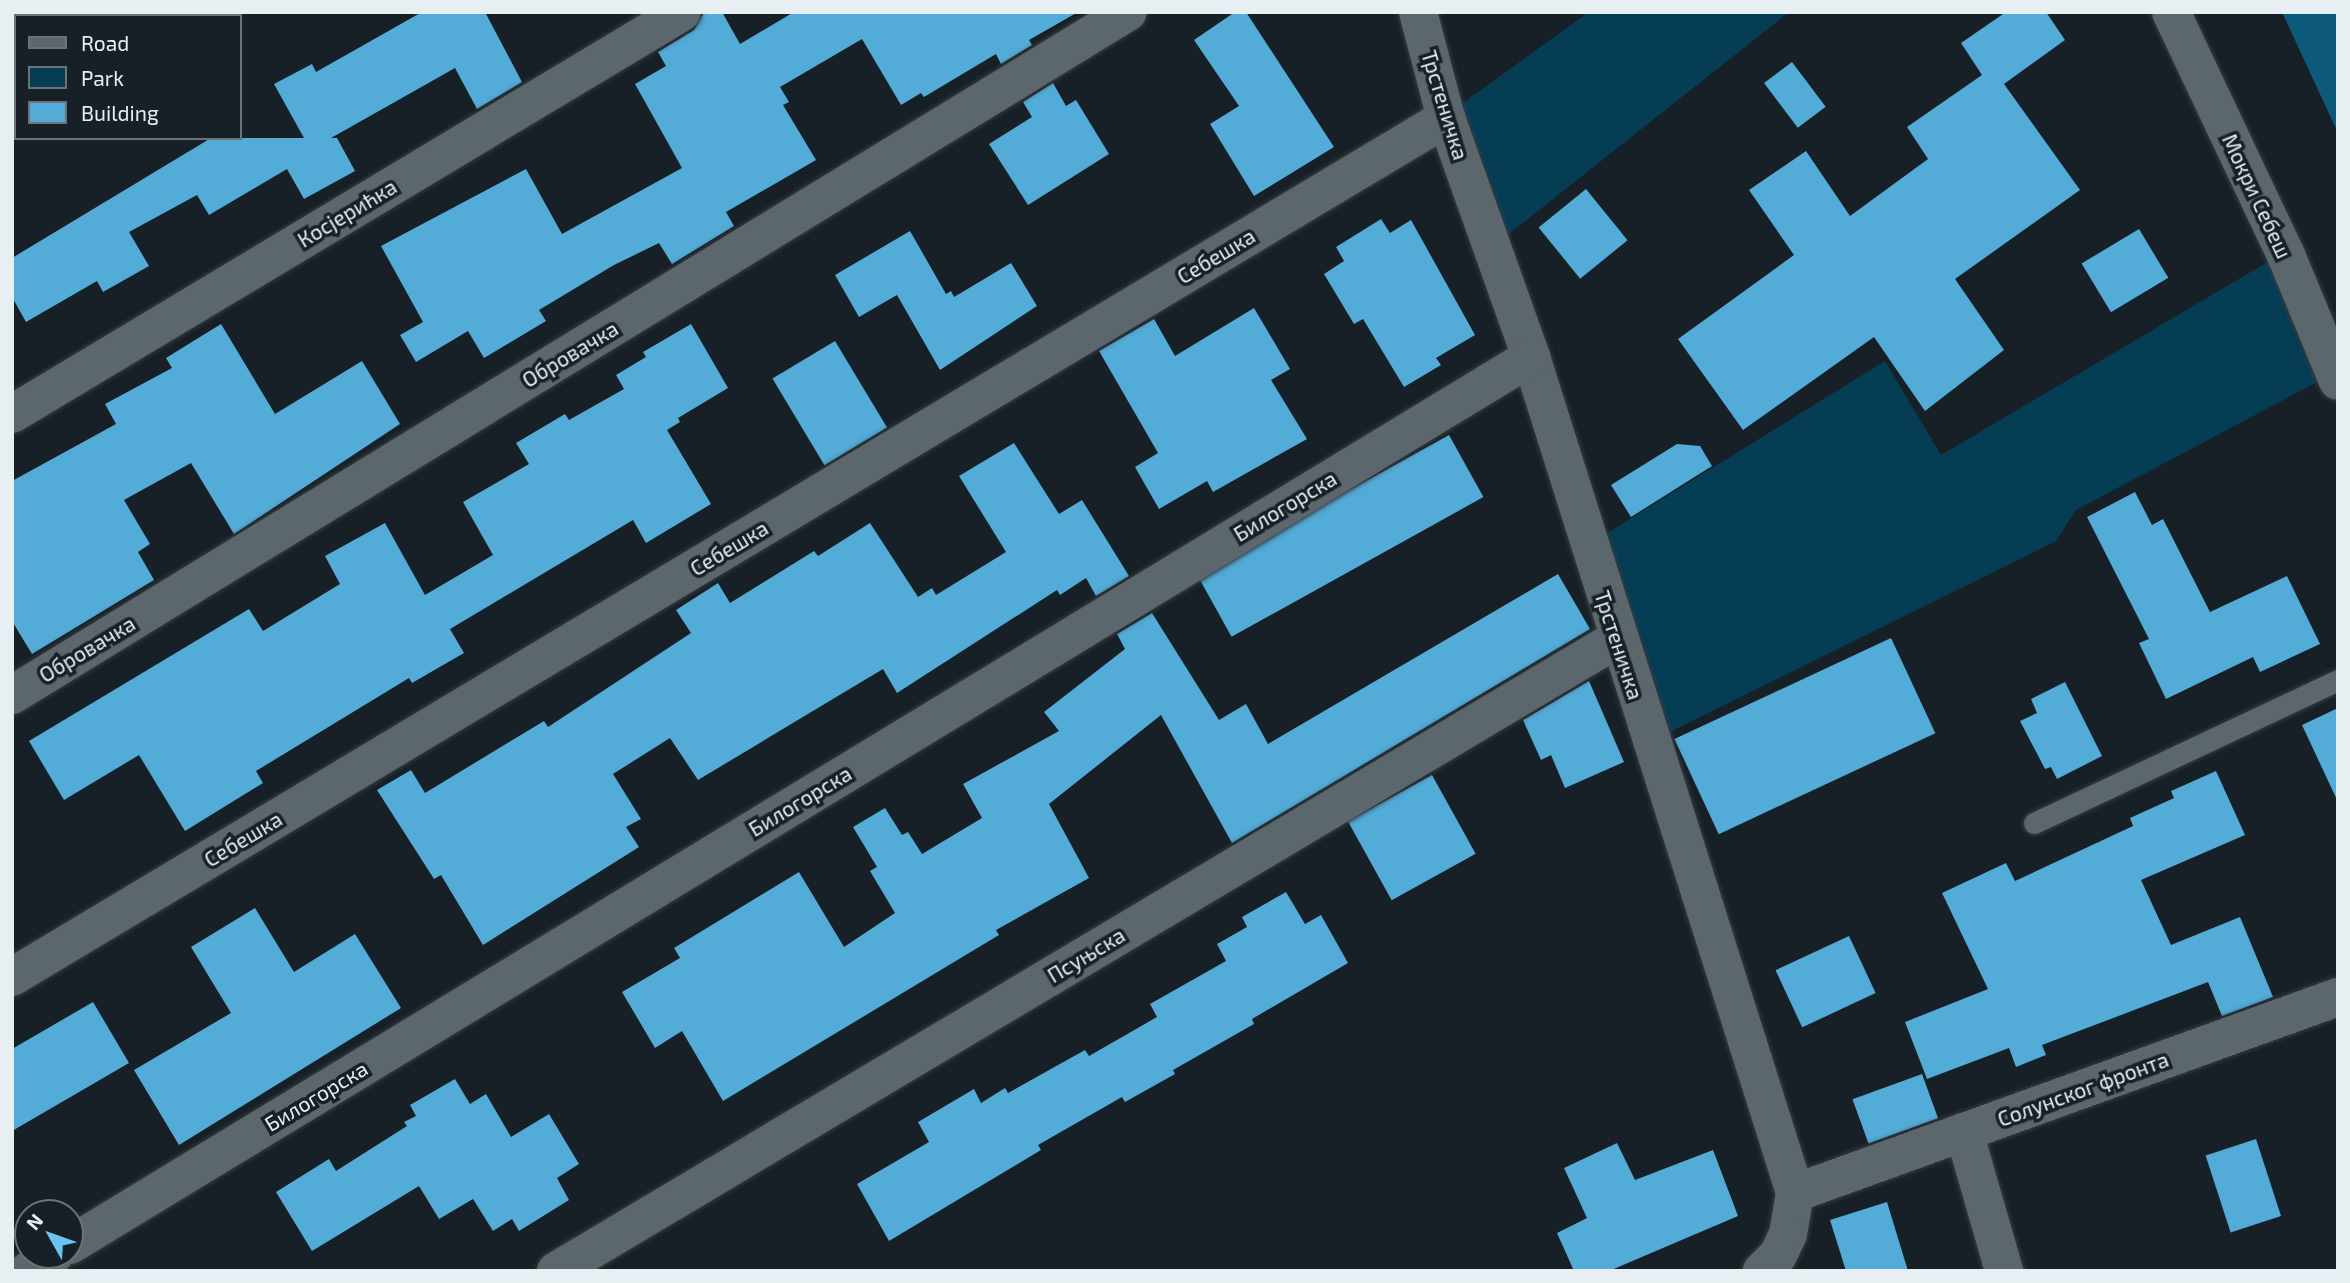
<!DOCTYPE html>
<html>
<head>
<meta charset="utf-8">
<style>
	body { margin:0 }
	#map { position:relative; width:2350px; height:1283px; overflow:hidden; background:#172026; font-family:"Exo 2",sans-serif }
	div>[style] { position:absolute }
	.green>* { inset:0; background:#053d55 }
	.water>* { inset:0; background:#0d5979 }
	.building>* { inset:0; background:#53abd7; transform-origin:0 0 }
	.roads { filter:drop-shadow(0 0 2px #353c41) drop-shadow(0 0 2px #353c41) }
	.service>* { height:21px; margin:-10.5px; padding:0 10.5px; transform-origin:10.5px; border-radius:10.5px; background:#5c666d }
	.minor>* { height:38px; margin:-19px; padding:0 19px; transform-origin:19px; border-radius:19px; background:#5c666d }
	span { translate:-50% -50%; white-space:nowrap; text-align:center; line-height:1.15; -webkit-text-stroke:7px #172026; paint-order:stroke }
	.street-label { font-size:21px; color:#e8eff2 }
	.frame { position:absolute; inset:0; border:14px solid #e8eff2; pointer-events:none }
	.legend { position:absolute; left:14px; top:14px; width:228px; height:126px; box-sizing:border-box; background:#172026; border:2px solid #6b7378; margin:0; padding:9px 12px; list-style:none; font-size:21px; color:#e8eff2 }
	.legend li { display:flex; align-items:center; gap:14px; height:35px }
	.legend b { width:35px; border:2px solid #6b7378 }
	.north { position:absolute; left:14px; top:1199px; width:70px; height:70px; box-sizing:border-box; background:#172026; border:2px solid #6b7378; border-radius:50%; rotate:310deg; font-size:19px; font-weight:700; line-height:28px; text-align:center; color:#e8eff2 }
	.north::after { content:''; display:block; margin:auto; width:24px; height:32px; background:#6ac3f1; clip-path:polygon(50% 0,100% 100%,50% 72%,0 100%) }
</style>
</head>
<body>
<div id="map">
	<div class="green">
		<i style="clip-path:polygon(1589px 12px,1789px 12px,1500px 241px,1453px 110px)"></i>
		<i style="clip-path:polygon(2293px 247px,2338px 371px,2076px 510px,2056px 541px,1658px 738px,1596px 540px,1885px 361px,1941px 455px)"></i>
	</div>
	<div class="water">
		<i style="clip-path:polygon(2282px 12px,2338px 12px,2338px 133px)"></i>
	</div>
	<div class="building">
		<i style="clip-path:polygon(422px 12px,485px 12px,522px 82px,477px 109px,455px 68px,331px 138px,337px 138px,355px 171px,304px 199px,287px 169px,209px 215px,197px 195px,129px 232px,149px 266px,103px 292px,97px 281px,26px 322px,12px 297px,12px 258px,211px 138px,304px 138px,274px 84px,312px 64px,316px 72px)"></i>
		<i style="clip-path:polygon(704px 12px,722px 12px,740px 44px,794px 12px,1078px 12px,1029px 40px,1032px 45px,1001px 64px,996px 54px,924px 97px,921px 93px,901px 105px,862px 39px,780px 87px,789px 102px,783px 105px,816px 160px,726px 212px,734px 226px,672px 264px,659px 243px,614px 265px,539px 310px,546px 321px,484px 358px,468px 331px,416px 362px,400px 335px,423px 322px,381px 246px,526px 169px,562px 234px,682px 168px,635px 84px,666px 66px,658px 52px,694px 30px)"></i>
		<i style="clip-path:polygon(1235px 12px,1246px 12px,1334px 147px,1254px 196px,1210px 124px,1239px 106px,1194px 40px)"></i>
		<i style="clip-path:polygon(2006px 12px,2046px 12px,2065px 40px,2004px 84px,2080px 190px,1955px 279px,2004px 350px,1925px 411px,1874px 337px,1743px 430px,1678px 339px,1794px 255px,1749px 190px,1806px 151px,1850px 216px,1928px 159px,1907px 127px,1982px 75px,1961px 43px)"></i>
		<i style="left:1792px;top:62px;width:56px;height:35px;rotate:53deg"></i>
		<i style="clip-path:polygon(1053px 83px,1066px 106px,1076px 100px,1109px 154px,1028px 205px,989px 144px,1032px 117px,1023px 102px)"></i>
		<i style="left:1586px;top:189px;width:66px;height:61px;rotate:51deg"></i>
		<i style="clip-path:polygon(1381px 219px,1390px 233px,1411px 220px,1475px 335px,1436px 358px,1441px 365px,1404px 387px,1363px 319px,1354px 324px,1324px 274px,1344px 261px,1336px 247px)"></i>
		<i style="left:2139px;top:229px;width:57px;height:67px;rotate:59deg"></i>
		<i style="clip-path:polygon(910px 231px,946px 294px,951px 291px,954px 297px,1011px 263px,1037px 306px,940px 370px,897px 295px,859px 317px,835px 275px)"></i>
		<i style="clip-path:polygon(1254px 308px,1290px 369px,1271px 380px,1307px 439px,1213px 492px,1207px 481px,1159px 509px,1135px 467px,1158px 453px,1099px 351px,1154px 319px,1175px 356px)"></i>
		<i style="clip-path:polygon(221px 324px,275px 414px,362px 361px,400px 424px,234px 534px,191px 463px,124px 500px,150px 544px,138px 552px,154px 580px,32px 654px,12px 621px,12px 481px,116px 424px,105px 404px,172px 368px,166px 358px)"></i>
		<i style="clip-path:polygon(691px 324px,728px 388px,678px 418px,680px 422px,667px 430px,711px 504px,646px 543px,633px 520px,450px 629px,464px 653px,412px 683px,409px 678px,256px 771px,263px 783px,185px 831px,139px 755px,64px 800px,29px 741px,249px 609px,263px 631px,340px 584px,325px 556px,385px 523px,425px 595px,493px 555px,463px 502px,529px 464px,516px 443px,565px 414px,569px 420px,624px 389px,616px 375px,646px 357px,643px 352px)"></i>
		<i style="left:835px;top:341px;width:101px;height:73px;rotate:59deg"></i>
		<i style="left:1449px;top:435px;width:71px;height:288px;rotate:61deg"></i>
		<i style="clip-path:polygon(1014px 443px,1059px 514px,1082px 500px,1129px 576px,1096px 596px,1086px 578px,1060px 595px,1057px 590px,897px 693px,883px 669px,698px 780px,670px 738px,613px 774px,641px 819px,626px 827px,639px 847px,483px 945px,441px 875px,434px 879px,377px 790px,411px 770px,425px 793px,544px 721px,548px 727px,691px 633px,676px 610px,718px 583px,730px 603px,814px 551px,818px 556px,870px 523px,918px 597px,932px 588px,936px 595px,1006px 552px,959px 476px)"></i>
		<i style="clip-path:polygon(1677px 444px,1700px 446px,1712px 466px,1631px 517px,1611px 485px)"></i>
		<i style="clip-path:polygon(2135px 492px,2152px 525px,2163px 519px,2210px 612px,2287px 576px,2320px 644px,2260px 672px,2253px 657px,2166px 699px,2139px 643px,2149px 639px,2087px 517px)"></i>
		<i style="clip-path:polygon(1558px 574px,1590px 629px,1232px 843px,1161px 715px,1049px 804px,1089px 878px,996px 930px,999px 935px,723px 1101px,682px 1031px,655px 1048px,622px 992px,680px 958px,674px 948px,799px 872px,844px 947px,895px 913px,870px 871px,877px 867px,853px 827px,885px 808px,902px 835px,908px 832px,922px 854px,982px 818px,963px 784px,1059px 731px,1044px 712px,1125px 649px,1117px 634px,1152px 613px,1219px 720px,1246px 704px,1268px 744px)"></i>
		<i style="left:1891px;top:638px;width:105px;height:239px;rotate:65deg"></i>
		<i style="clip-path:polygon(1589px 681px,1624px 762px,1565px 788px,1551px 755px,1541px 760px,1523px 720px)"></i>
		<i style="clip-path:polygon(2065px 682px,2102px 756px,2057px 779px,2051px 767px,2045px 769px,2020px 721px,2037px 713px,2031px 699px)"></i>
		<i style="clip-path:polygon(2338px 708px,2338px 802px,2302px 725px)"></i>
		<i style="clip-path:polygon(2216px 771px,2245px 835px,2141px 880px,2171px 945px,2240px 917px,2273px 997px,2222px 1016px,2208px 982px,2042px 1045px,2046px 1055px,2016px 1067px,2009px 1048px,1927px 1079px,1905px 1022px,1988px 989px,1942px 893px,2006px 863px,2015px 881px,2133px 826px,2130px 818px,2174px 798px,2171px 791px)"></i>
		<i style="left:1432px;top:775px;width:90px;height:96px;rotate:61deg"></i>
		<i style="clip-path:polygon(1286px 892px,1305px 924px,1321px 915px,1348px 963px,1252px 1019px,1254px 1024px,1173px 1070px,1175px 1074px,1125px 1102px,1122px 1097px,1038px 1145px,1041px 1150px,889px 1241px,857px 1184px,929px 1142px,918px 1122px,974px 1089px,981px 1103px,1005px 1088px,1008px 1093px,1085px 1050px,1089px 1056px,1157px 1017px,1150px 1004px,1226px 961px,1217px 944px,1247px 927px,1242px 917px)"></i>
		<i style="clip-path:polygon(255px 908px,294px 972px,355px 934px,401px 1008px,179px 1145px,134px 1070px,231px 1013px,191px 947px)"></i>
		<i style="left:1849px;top:936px;width:63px;height:81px;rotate:65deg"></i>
		<i style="clip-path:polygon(93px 1002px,129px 1063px,12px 1131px,12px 1049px)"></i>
		<i style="left:1922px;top:1074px;width:47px;height:74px;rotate:70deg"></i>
		<i style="clip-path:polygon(455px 1079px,470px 1104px,486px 1094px,511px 1137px,549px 1114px,579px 1164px,557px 1178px,569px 1200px,519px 1231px,512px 1219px,493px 1231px,473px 1199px,439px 1219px,419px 1186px,312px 1251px,276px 1192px,329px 1159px,336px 1171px,407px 1126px,404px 1122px,416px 1116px,410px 1105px)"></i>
		<i style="left:2256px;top:1139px;width:81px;height:53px;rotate:72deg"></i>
		<i style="clip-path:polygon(1617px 1143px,1635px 1180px,1713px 1150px,1738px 1216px,1609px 1271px,1574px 1271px,1557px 1233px,1587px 1218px,1564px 1168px)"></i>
		<i style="clip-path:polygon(1887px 1202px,1908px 1271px,1846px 1271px,1830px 1220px)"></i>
	</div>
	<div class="roads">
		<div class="service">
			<i style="left:2034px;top:823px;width:336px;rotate:-25.2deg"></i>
		</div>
		<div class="minor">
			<i style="left:1418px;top:12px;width:110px;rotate:75.2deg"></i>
			<i style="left:1446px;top:118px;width:254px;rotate:70.4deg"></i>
			<i style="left:1531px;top:357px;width:877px;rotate:72.47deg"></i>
			<i style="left:1795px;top:1193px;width:42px;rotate:99.7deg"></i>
			<i style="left:1788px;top:1234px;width:23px;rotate:115deg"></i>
			<i style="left:1778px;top:1255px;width:23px;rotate:135deg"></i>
			<i style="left:2171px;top:12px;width:269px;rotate:64.7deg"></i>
			<i style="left:2286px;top:255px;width:136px;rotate:67.6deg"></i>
			<i style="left:12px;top:414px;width:781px;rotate:-30.96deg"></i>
			<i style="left:12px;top:695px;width:1308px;rotate:-31.47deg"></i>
			<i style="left:12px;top:977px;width:1672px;rotate:-30.92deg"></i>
			<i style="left:1964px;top:1132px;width:145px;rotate:73.9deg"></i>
			<i style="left:1795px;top:1193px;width:577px;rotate:-19.85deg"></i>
			<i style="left:70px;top:1245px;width:1710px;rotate:-31.29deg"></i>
			<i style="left:28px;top:1271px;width:31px;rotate:-32deg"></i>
			<i style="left:556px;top:1271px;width:1235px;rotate:-30.78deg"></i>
		</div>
	</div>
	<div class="street-label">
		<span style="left:1445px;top:105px;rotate:73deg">Трстеничка</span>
		<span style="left:2257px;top:196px;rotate:65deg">Мокри Себеш</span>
		<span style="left:347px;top:213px;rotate:-31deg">Косјерићка</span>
		<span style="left:1216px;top:256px;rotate:-31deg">Себешка</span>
		<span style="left:570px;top:354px;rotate:-31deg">Обровачка</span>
		<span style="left:1285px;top:506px;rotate:-31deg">Билогорска</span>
		<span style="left:729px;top:548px;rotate:-31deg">Себешка</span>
		<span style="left:1619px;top:645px;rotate:72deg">Трстеничка</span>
		<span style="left:87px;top:649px;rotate:-31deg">Обровачка</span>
		<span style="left:800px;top:801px;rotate:-31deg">Билогорска</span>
		<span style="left:243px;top:839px;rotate:-31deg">Себешка</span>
		<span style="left:1086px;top:955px;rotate:-31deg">Псуњска</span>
		<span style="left:2083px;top:1089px;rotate:-20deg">Солунског фронта</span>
		<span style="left:316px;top:1096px;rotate:-31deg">Билогорска</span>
	</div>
	<div class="frame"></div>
	<ul class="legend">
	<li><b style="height:9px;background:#5c666d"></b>Road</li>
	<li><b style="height:19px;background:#053d55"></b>Park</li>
	<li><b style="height:19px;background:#53abd7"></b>Building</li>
	</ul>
	<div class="north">N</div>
</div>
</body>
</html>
